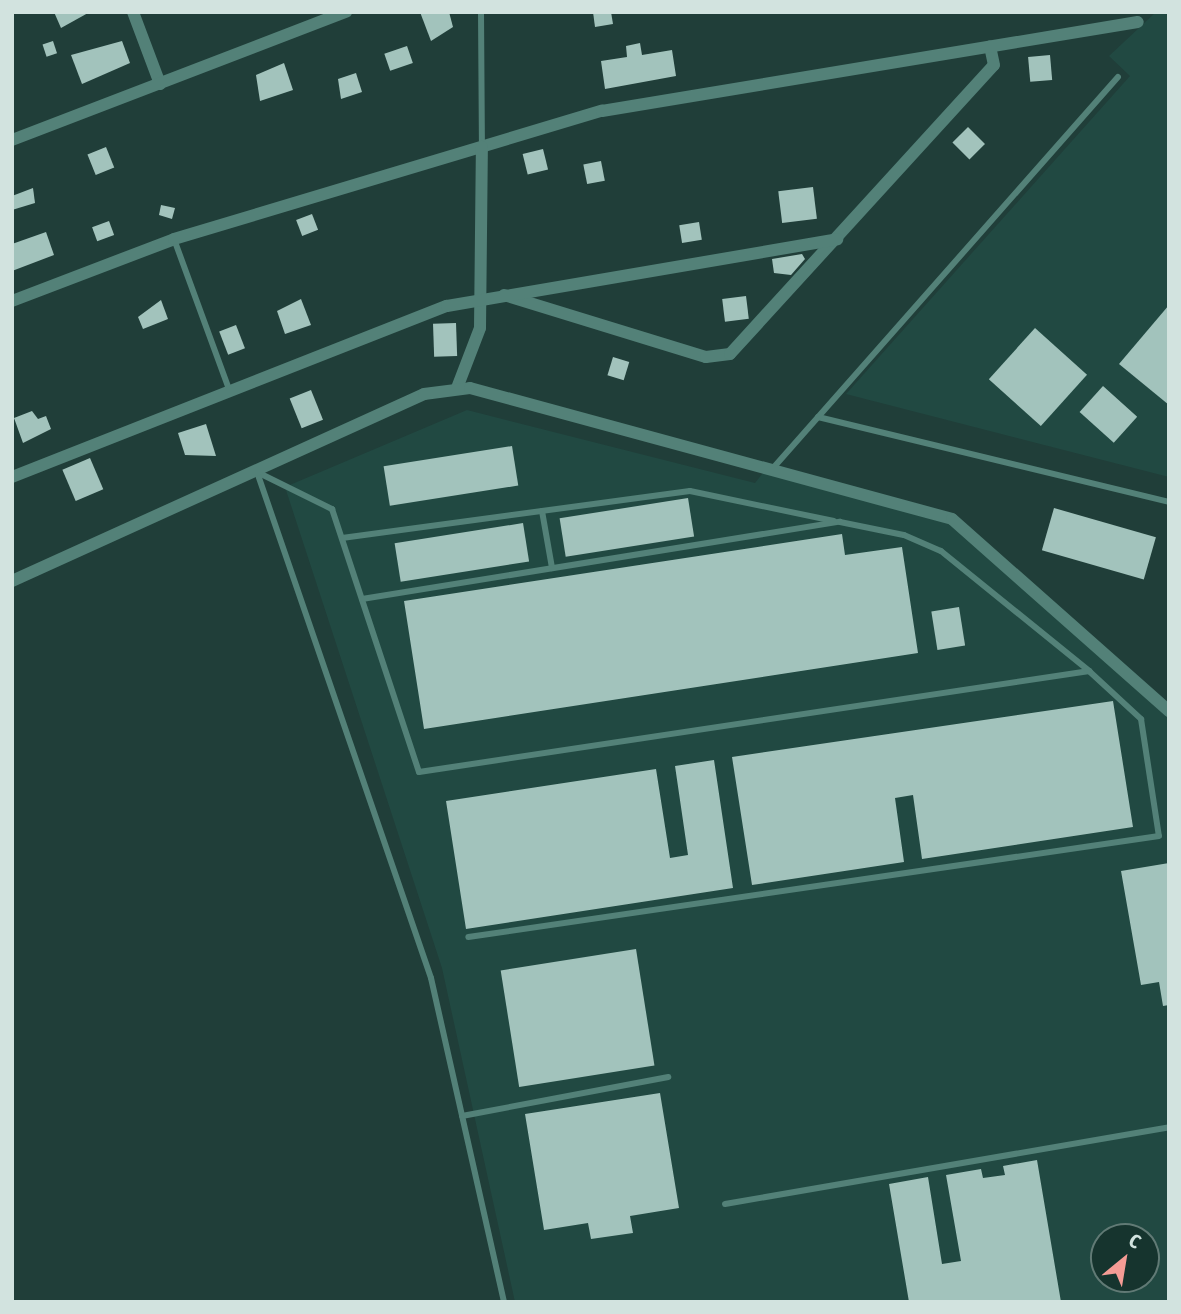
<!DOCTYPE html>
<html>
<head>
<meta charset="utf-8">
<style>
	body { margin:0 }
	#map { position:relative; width:1181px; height:1314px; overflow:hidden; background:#203e39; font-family:"Fira Sans Condensed",sans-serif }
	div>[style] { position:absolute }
	.built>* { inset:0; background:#214942 }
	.building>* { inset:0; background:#a2c3bc; transform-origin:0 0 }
	.service>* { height:6px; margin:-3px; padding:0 3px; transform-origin:3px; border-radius:3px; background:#538178 }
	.minor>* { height:12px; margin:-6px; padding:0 6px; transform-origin:6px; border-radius:6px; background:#538178 }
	span { translate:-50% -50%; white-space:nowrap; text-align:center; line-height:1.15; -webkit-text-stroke:7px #16342e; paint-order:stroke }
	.frame { position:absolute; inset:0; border:14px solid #d2e3df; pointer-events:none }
	.north { position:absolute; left:1090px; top:1223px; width:70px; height:70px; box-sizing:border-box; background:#16342e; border:2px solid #617a75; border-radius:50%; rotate:30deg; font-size:19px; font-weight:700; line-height:28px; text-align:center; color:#d2e3df }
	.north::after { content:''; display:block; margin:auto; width:24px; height:32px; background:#f59c95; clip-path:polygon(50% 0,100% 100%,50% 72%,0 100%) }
</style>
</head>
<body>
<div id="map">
	<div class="built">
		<i style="clip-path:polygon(1156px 12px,1169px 14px,1169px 477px,846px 394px,1130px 76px,1109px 56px)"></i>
		<i style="clip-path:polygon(evenodd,467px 410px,755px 483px,766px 469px,957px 526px,1169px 719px,1169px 1302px,515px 1302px,442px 968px,285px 487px,467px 410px,1104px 1237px,1146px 1237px,1146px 1279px,1104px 1279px,1104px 1237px)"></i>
	</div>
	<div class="building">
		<i style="clip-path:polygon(54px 12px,88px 12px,88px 13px,61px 28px)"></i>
		<i style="clip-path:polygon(420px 12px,449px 12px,453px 27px,431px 41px)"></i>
		<i style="clip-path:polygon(593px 12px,611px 12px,613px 24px,595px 27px)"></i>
		<i style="left:53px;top:41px;width:13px;height:11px;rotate:72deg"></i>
		<i style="clip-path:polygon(122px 41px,130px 63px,82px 84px,71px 55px)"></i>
		<i style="clip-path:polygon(640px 43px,642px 55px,672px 50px,676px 76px,605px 89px,601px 61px,627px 57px,626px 46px)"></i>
		<i style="left:407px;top:46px;width:18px;height:24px;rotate:71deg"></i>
		<i style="left:1050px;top:55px;width:25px;height:22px;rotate:85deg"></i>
		<i style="clip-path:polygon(284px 63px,293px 90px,260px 101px,256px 75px)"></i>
		<i style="clip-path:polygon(356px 73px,362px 92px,341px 99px,338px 79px)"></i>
		<i style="left:968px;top:127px;width:24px;height:22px;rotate:45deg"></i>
		<i style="left:106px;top:147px;width:22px;height:20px;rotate:68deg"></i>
		<i style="left:543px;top:149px;width:21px;height:21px;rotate:76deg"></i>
		<i style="left:601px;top:161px;width:20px;height:18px;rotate:79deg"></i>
		<i style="left:813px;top:187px;width:32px;height:35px;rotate:83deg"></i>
		<i style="clip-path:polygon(33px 188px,35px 203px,12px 210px,12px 196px)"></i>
		<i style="clip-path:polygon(161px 205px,175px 208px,172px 219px,159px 215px)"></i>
		<i style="left:312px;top:214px;width:17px;height:17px;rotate:69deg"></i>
		<i style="left:109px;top:221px;width:15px;height:18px;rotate:70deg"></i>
		<i style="left:699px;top:222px;width:18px;height:20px;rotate:81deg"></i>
		<i style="clip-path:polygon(46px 232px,54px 255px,12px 271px,12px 244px)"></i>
		<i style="clip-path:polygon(802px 254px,805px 259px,791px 275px,774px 273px,772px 259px)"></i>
		<i style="left:746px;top:296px;width:23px;height:24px;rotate:83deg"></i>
		<i style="clip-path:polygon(301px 299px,311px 325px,285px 334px,277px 311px)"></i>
		<i style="clip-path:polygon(161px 300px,168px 319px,143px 329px,138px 317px)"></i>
		<i style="clip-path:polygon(1169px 305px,1169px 405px,1119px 364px)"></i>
		<i style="left:456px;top:323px;width:33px;height:23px;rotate:88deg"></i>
		<i style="left:236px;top:325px;width:25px;height:18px;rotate:69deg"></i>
		<i style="left:1035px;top:328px;width:70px;height:69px;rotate:42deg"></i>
		<i style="left:613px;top:357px;width:17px;height:19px;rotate:17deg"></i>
		<i style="left:1103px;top:386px;width:46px;height:35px;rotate:42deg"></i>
		<i style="left:311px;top:390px;width:32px;height:23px;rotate:68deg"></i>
		<i style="clip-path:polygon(32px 411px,38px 419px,46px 416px,51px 429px,23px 443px,14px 418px)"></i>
		<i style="clip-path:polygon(206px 424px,216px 456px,185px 455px,178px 433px)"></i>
		<i style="left:512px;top:446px;width:40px;height:130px;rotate:81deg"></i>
		<i style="left:90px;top:458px;width:34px;height:30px;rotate:67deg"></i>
		<i style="left:688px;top:498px;width:39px;height:130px;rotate:81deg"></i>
		<i style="left:1054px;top:508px;width:106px;height:44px;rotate:16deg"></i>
		<i style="left:523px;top:523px;width:39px;height:130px;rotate:81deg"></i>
		<i style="clip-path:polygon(842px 534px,845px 555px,902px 547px,918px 653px,424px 729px,404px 601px)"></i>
		<i style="left:959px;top:607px;width:39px;height:28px;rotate:81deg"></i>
		<i style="clip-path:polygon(1113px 701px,1133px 827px,922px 859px,913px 795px,895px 798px,904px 862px,752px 885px,732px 757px)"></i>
		<i style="clip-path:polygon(714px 760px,733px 888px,466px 929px,446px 801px,656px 769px,670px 858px,688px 855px,675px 766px)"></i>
		<i style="clip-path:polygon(1169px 863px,1169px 1005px,1163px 1006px,1159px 982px,1141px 985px,1121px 871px)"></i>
		<i style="left:636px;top:949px;width:118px;height:137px;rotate:81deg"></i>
		<i style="clip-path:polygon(660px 1093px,679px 1208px,630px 1216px,633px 1233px,591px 1239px,588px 1223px,544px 1230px,525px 1114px)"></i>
		<i style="clip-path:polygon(1037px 1160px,1061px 1302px,909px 1302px,889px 1184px,928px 1177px,942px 1264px,961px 1261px,946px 1175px,981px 1169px,983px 1178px,1005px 1175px,1003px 1166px)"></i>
	</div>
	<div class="service">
		<i style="left:481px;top:12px;width:135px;rotate:89.6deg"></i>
		<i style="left:174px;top:239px;width:163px;rotate:69.9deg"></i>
		<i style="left:818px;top:417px;width:361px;rotate:13.6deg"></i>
		<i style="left:774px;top:467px;width:520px;rotate:-48.59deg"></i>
		<i style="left:257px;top:472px;width:84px;rotate:26.3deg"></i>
		<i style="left:332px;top:509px;width:277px;rotate:71.7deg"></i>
		<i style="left:419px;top:772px;width:678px;rotate:-8.57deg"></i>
		<i style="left:1089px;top:671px;width:71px;rotate:42.7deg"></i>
		<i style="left:1141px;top:719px;width:118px;rotate:81.3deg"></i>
		<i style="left:1159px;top:836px;width:698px;rotate:171.68deg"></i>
		<i style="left:257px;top:472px;width:535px;rotate:71.02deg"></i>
		<i style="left:431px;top:978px;width:332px;rotate:77.3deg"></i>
		<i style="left:542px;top:511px;width:58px;rotate:80deg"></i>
		<i style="left:342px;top:538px;width:351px;rotate:-7.7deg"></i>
		<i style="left:690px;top:491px;width:147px;rotate:11.8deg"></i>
		<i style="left:362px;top:599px;width:484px;rotate:-9.2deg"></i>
		<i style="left:840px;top:522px;width:65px;rotate:11.5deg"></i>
		<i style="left:904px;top:535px;width:40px;rotate:23.4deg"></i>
		<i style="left:941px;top:551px;width:191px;rotate:39deg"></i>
		<i style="left:462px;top:1116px;width:210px;rotate:-10.7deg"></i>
		<i style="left:725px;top:1204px;width:451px;rotate:-9.8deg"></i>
	</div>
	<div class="minor">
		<i style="left:133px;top:12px;width:77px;rotate:69.4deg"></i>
		<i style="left:12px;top:140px;width:358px;rotate:-21deg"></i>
		<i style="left:504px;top:295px;width:211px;rotate:17.1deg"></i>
		<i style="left:706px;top:357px;width:24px;rotate:-7deg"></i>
		<i style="left:730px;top:354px;width:391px;rotate:-47.6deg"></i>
		<i style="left:994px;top:65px;width:19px;rotate:-102deg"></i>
		<i style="left:12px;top:301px;width:173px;rotate:-20.9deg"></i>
		<i style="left:174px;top:239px;width:447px;rotate:-16.7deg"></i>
		<i style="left:602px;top:111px;width:543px;rotate:-9.43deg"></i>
		<i style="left:457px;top:388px;width:64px;rotate:-69deg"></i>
		<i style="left:480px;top:328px;width:181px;rotate:-89.4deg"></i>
		<i style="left:12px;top:477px;width:467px;rotate:-21.5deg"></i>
		<i style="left:447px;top:306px;width:396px;rotate:-9.7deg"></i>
		<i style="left:12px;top:581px;width:452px;rotate:-24.4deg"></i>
		<i style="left:424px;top:394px;width:46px;rotate:-7.4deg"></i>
		<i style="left:470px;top:388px;width:499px;rotate:15.2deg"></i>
		<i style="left:952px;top:519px;width:290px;rotate:41.5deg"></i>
	</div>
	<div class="frame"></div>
	<div class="north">С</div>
</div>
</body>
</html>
